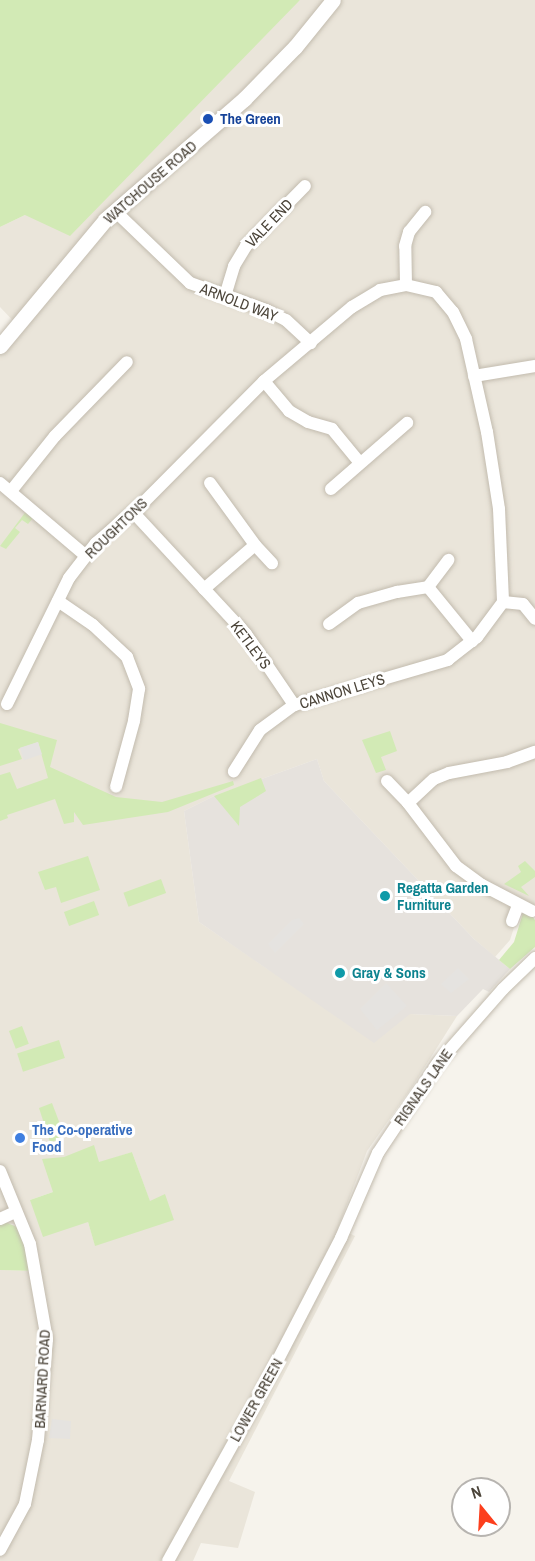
<!DOCTYPE html>
<html>
<head>
<meta charset="utf-8">
<style>
	body { margin:0 }
	#map { position:relative; width:535px; height:1561px; overflow:hidden; background:#f6f3ec; font-family:"Archivo Narrow",sans-serif }
	div>[style] { position:absolute }
	.residential>* { inset:0; background:#eae5da }
	.industrial>* { inset:0; background:#e6e2dd }
	.green>* { inset:0; background:#d2eab5; transform-origin:0 0 }
	.parking>* { inset:0; background:#e5e3e0; transform-origin:0 0 }
	.roads { filter:drop-shadow(0 0 2px #c2bbae) drop-shadow(0 0 2px #c2bbae) }
	.minor>* { height:12px; margin:-6px; padding:0 6px; transform-origin:6px; border-radius:6px; background:#fff }
	.tertiary>* { height:15px; margin:-7.5px; padding:0 7.5px; transform-origin:7.5px; border-radius:7.5px; background:#fff }
	.dots>* { width:16px; height:16px; translate:-50% -50%; box-sizing:border-box; border:3px solid #fff; border-radius:50% }
	span { translate:-50% -50%; white-space:nowrap; text-align:center; line-height:1.15; -webkit-text-stroke:6px #fff; paint-order:stroke }
	.transit-label { font-size:15px; color:#164399; font-weight:700 }
	.left { translate:0 -50%; text-align:left }
	.street-label { font-size:15px; color:#4b4439 }
	.culture-label { font-size:15px; color:#0d838f; font-weight:700 }
	.shop-label { font-size:15px; color:#366cbe; font-weight:700 }
	.north { position:absolute; left:451px; top:1477px; width:60px; height:60px; box-sizing:border-box; background:#fff; border:2px solid #b7b4b0; border-radius:50%; rotate:342deg; font-size:16px; font-weight:700; line-height:24px; text-align:center; color:#4b4439 }
	.north::after { content:''; display:block; margin:auto; width:21px; height:27px; background:#fc3f1d; clip-path:polygon(50% 0,100% 100%,50% 72%,0 100%) }
</style>
</head>
<body>
<div id="map">
	<div class="residential">
		<i style="clip-path:polygon(evenodd,300px 0,535px 0,535px 908px,520px 909px,510px 940px,495px 957px,474px 939px,324px 781px,317px 759px,214px 796px,184px 811px,199px 922px,269px 970px,410px 1014px,457px 1016px,412px 1087px,367px 1151px,338px 1228px,355px 1236px,229px 1481px,255px 1492px,238px 1548px,201px 1543px,193px 1561px,0 1561px,0 1270px,35px 1271px,22px 1229px,14px 1224px,0 1224px,0 352px,20px 328px,0 307px,0 227px,25px 215px,300px 0,132px 1152px,150px 1202px,155px 1200px,95px 1245px,88px 1222px,30px 1200px,70px 1186px,66px 1174px,132px 1152px)"></i>
	</div>
	<div class="industrial">
		<i style="clip-path:polygon(317px 759px,324px 781px,474px 939px,510px 969px,489px 992px,483px 989px,457px 1016px,410px 1014px,374px 1043px,199px 922px,184px 811px,214px 796px)"></i>
	</div>
	<div class="green">
		<i style="clip-path:polygon(0 0,300px 0,70px 236px,25px 215px,0 227px)"></i>
		<i style="clip-path:polygon(30px 506px,38px 512px,28px 524px,22px 520px,15px 528px,20px 532px,6px 549px,0 546px)"></i>
		<i style="clip-path:polygon(0 723px,57px 740px,50px 767px,116px 797px,162px 802px,233px 781px,234px 785px,168px 812px,83px 825px,74px 812px,74px 822px,64px 824px,55px 799px,7px 815px,8px 818px,0 821px,0 775px,10px 772px,17px 789px,48px 778px,38px 742px,18px 749px,22px 759px,0 766px)"></i>
		<i style="clip-path:polygon(390px 731px,397px 751px,381px 757px,386px 770px,376px 773px,362px 740px)"></i>
		<i style="clip-path:polygon(261px 778px,266px 791px,240px 807px,239px 826px,214px 796px)"></i>
		<i style="clip-path:polygon(88px 856px,100px 890px,61px 903px,56px 887px,45px 890px,38px 872px)"></i>
		<i style="clip-path:polygon(525px 861px,535px 871px,535px 877px,521px 887px,529px 896px,504px 884px,521px 872px,518px 866px)"></i>
		<i style="left:161px;top:879px;width:15px;height:40px;rotate:70deg"></i>
		<i style="left:94px;top:901px;width:15px;height:32px;rotate:70deg"></i>
		<i style="clip-path:polygon(523px 913px,530px 913px,535px 920px,535px 947px,510px 969px,499px 960px,514px 942px)"></i>
		<i style="left:22px;top:1026px;width:19px;height:14px;rotate:69deg"></i>
		<i style="left:59px;top:1040px;width:19px;height:44px;rotate:72deg"></i>
		<i style="clip-path:polygon(52px 1103px,63px 1132px,62px 1139px,50px 1142px,39px 1108px)"></i>
		<i style="clip-path:polygon(94px 1145px,99px 1162px,132px 1152px,150px 1201px,165px 1194px,174px 1220px,95px 1246px,88px 1222px,43px 1237px,30px 1200px,53px 1192px,42px 1159px,64px 1157px)"></i>
		<i style="clip-path:polygon(5px 1222px,22px 1229px,35px 1271px,0 1270px,0 1224px)"></i>
	</div>
	<div class="parking">
		<i style="left:38px;top:742px;width:13px;height:19px;rotate:72deg"></i>
		<i style="clip-path:polygon(299px 918px,304px 924px,275px 953px,268px 944px,292px 920px)"></i>
		<i style="clip-path:polygon(458px 968px,469px 979px,451px 993px,441px 984px)"></i>
		<i style="clip-path:polygon(386px 983px,407px 1006px,377px 1030px,360px 1009px)"></i>
		<i style="clip-path:polygon(52px 1419px,71px 1421px,70px 1439px,49px 1438px)"></i>
	</div>
	<div class="roads">
		<div class="minor">
			<i style="left:115px;top:211px;width:104px;rotate:43.8deg"></i>
			<i style="left:190px;top:283px;width:81px;rotate:19.6deg"></i>
			<i style="left:266px;top:310px;width:22px;rotate:27deg"></i>
			<i style="left:286px;top:320px;width:34px;rotate:43deg"></i>
			<i style="left:406px;top:285px;width:39px;rotate:-91deg"></i>
			<i style="left:405px;top:246px;width:15px;rotate:-74deg"></i>
			<i style="left:409px;top:232px;width:26px;rotate:-51deg"></i>
			<i style="left:225px;top:296px;width:31px;rotate:-73deg"></i>
			<i style="left:234px;top:266px;width:23px;rotate:-59deg"></i>
			<i style="left:246px;top:246px;width:84px;rotate:-45.5deg"></i>
			<i style="left:474px;top:376px;width:62px;rotate:-9.3deg"></i>
			<i style="left:264px;top:381px;width:39px;rotate:50deg"></i>
			<i style="left:289px;top:411px;width:22px;rotate:30deg"></i>
			<i style="left:308px;top:422px;width:25px;rotate:16deg"></i>
			<i style="left:332px;top:429px;width:44px;rotate:50.5deg"></i>
			<i style="left:0;top:483px;width:113px;rotate:40.3deg"></i>
			<i style="left:210px;top:483px;width:77px;rotate:54deg"></i>
			<i style="left:255px;top:545px;width:25px;rotate:47deg"></i>
			<i style="left:331px;top:489px;width:101px;rotate:-41deg"></i>
			<i style="left:11px;top:491px;width:70px;rotate:-51.3deg"></i>
			<i style="left:55px;top:436px;width:103px;rotate:-45.8deg"></i>
			<i style="left:133px;top:512px;width:166px;rotate:47.2deg"></i>
			<i style="left:246px;top:634px;width:86px;rotate:55.9deg"></i>
			<i style="left:428px;top:587px;width:70px;rotate:50.8deg"></i>
			<i style="left:204px;top:589px;width:67px;rotate:-40.8deg"></i>
			<i style="left:58px;top:601px;width:42px;rotate:34.4deg"></i>
			<i style="left:93px;top:625px;width:47px;rotate:43.3deg"></i>
			<i style="left:127px;top:657px;width:34px;rotate:69deg"></i>
			<i style="left:139px;top:689px;width:32px;rotate:99deg"></i>
			<i style="left:134px;top:721px;width:68px;rotate:105.3deg"></i>
			<i style="left:503px;top:602px;width:20px;rotate:6deg"></i>
			<i style="left:523px;top:604px;width:19px;rotate:51deg"></i>
			<i style="left:329px;top:624px;width:36px;rotate:-36deg"></i>
			<i style="left:358px;top:603px;width:41px;rotate:-15.8deg"></i>
			<i style="left:397px;top:592px;width:31px;rotate:-9deg"></i>
			<i style="left:428px;top:587px;width:34px;rotate:-53deg"></i>
			<i style="left:7px;top:704px;width:140px;rotate:-63.8deg"></i>
			<i style="left:69px;top:578px;width:44px;rotate:-52.4deg"></i>
			<i style="left:96px;top:543px;width:60px;rotate:-40.3deg"></i>
			<i style="left:142px;top:504px;width:173px;rotate:-45.2deg"></i>
			<i style="left:264px;top:381px;width:115px;rotate:-40.1deg"></i>
			<i style="left:352px;top:307px;width:33px;rotate:-31deg"></i>
			<i style="left:380px;top:290px;width:26px;rotate:-11deg"></i>
			<i style="left:406px;top:285px;width:31px;rotate:13deg"></i>
			<i style="left:436px;top:292px;width:26px;rotate:50deg"></i>
			<i style="left:453px;top:312px;width:30px;rotate:64deg"></i>
			<i style="left:466px;top:339px;width:95px;rotate:77.3deg"></i>
			<i style="left:487px;top:432px;width:78px;rotate:81.1deg"></i>
			<i style="left:499px;top:509px;width:93px;rotate:87.5deg"></i>
			<i style="left:503px;top:602px;width:44px;rotate:126.6deg"></i>
			<i style="left:477px;top:637px;width:37px;rotate:142deg"></i>
			<i style="left:448px;top:660px;width:160px;rotate:163.7deg"></i>
			<i style="left:294px;top:705px;width:42px;rotate:143.7deg"></i>
			<i style="left:260px;top:730px;width:49px;rotate:122.4deg"></i>
			<i style="left:387px;top:781px;width:30px;rotate:46deg"></i>
			<i style="left:532px;top:911px;width:56px;rotate:-152.5deg"></i>
			<i style="left:482px;top:885px;width:32px;rotate:-144deg"></i>
			<i style="left:456px;top:866px;width:79px;rotate:-127.3deg"></i>
			<i style="left:408px;top:803px;width:35px;rotate:-43deg"></i>
			<i style="left:434px;top:779px;width:16px;rotate:-22deg"></i>
			<i style="left:449px;top:773px;width:59px;rotate:-10.7deg"></i>
			<i style="left:507px;top:762px;width:30px;rotate:-20deg"></i>
			<i style="left:512px;top:921px;width:17px;rotate:-69deg"></i>
			<i style="left:0;top:1171px;width:79px;rotate:67.7deg"></i>
			<i style="left:30px;top:1244px;width:97px;rotate:79.9deg"></i>
			<i style="left:47px;top:1339px;width:101px;rotate:95.1deg"></i>
			<i style="left:38px;top:1440px;width:65px;rotate:101.5deg"></i>
			<i style="left:25px;top:1504px;width:52px;rotate:118.5deg"></i>
			<i style="left:0;top:1219px;width:17px;rotate:-25deg"></i>
			<i style="left:168px;top:1561px;width:182px;rotate:-61deg"></i>
			<i style="left:256px;top:1402px;width:185px;rotate:-62.6deg"></i>
			<i style="left:341px;top:1238px;width:93px;rotate:-66.5deg"></i>
			<i style="left:378px;top:1153px;width:108px;rotate:-56.3deg"></i>
			<i style="left:438px;top:1063px;width:98px;rotate:-48.7deg"></i>
			<i style="left:503px;top:989px;width:45px;rotate:-44.1deg"></i>
		</div>
		<div class="tertiary">
			<i style="left:0;top:346px;width:165px;rotate:-50.2deg"></i>
			<i style="left:106px;top:219px;width:183px;rotate:-41deg"></i>
			<i style="left:244px;top:99px;width:73px;rotate:-45.6deg"></i>
			<i style="left:295px;top:47px;width:60px;rotate:-51deg"></i>
		</div>
	</div>
	<div class="dots">
		<i style="left:208px;top:119px;background:#1a4fb4"></i>
		<i style="left:385px;top:896px;background:#0f9aa8"></i>
		<i style="left:340px;top:973px;background:#0f9aa8"></i>
		<i style="left:20px;top:1138px;background:#3f7fe0"></i>
	</div>
	<div class="transit-label">
		<span class="left" style="left:220px;top:119px">The Green</span>
	</div>
	<div class="street-label">
		<span style="left:150px;top:182px;rotate:-41deg">WATCHOUSE ROAD</span>
		<span style="left:269px;top:223px;rotate:-46deg">VALE END</span>
		<span style="left:239px;top:302px;rotate:21deg">ARNOLD WAY</span>
		<span style="left:116px;top:528px;rotate:-44deg">ROUGHTONS</span>
		<span style="left:251px;top:645px;rotate:53deg">KETLEYS</span>
		<span style="left:342px;top:691px;rotate:-17deg">CANNON LEYS</span>
		<span style="left:423px;top:1087px;rotate:-55deg">RIGNALS LANE</span>
		<span style="left:42px;top:1379px;rotate:-87deg">BARNARD ROAD</span>
		<span style="left:256px;top:1400px;rotate:-61deg">LOWER GREEN</span>
	</div>
	<div class="culture-label">
		<span class="left" style="left:397px;top:896px">Regatta Garden<br>Furniture</span>
		<span class="left" style="left:352px;top:973px">Gray &amp; Sons</span>
	</div>
	<div class="shop-label">
		<span class="left" style="left:32px;top:1138px">The Co-operative<br>Food</span>
	</div>
	<div class="north">N</div>
</div>
</body>
</html>
